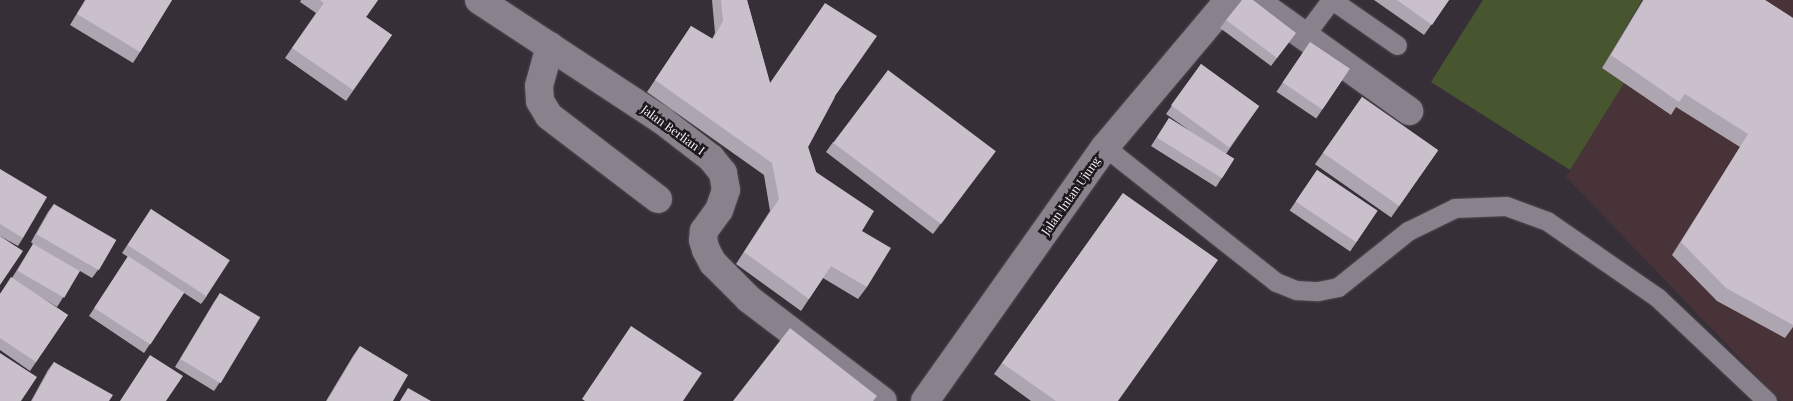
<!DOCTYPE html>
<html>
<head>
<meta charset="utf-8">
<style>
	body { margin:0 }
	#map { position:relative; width:1793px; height:401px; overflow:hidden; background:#362f38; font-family:"Playfair Display",serif }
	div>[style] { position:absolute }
	.commercial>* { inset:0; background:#473338 }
	.green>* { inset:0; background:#47562e }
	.roads { filter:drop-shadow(0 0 1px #514b52) drop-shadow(0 0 1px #514b52) }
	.lane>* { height:19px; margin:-9.5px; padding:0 9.5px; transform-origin:9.5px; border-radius:9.5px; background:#89818b }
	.street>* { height:28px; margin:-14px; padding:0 14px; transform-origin:14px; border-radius:14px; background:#89818b }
	.wall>* { inset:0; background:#ada5af; transform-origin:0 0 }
	.shaded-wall>* { inset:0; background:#8d868e }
	.building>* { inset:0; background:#c9c0cb; transform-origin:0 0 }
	span { translate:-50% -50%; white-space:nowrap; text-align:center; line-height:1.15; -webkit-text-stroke:5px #1c181c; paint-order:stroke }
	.street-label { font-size:12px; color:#f3eef4 }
</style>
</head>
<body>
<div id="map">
	<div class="commercial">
		<i style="clip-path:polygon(1666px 0,1793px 0,1793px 401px,1781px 401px,1566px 177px)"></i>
	</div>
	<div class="green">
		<i style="clip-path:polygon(1483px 0,1642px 0,1602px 68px,1624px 83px,1570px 170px,1431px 82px)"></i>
	</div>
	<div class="roads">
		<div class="lane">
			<i style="left:1332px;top:0;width:79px;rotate:34.7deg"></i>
			<i style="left:1304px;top:36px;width:45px;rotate:-53.1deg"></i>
			<i style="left:1105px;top:147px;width:218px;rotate:38.3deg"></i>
			<i style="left:1276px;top:282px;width:22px;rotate:22deg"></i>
			<i style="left:1296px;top:290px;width:22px;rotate:3deg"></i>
			<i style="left:1318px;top:291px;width:20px;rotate:-11deg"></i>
			<i style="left:1338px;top:287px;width:90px;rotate:-38.7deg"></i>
			<i style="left:1408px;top:231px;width:52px;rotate:-26.1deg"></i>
			<i style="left:1455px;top:208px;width:51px;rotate:-2.2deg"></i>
			<i style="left:1506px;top:206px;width:44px;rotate:20.1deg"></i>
			<i style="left:1547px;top:221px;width:135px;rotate:34.7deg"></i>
			<i style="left:1658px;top:298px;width:150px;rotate:43.4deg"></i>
		</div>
		<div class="street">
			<i style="left:479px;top:0;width:220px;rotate:33.3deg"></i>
			<i style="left:663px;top:121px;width:61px;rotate:37.6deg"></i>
			<i style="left:711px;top:158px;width:19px;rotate:51deg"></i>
			<i style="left:723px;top:173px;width:17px;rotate:80deg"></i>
			<i style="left:726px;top:190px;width:21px;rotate:109deg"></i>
			<i style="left:719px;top:210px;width:26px;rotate:126deg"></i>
			<i style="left:704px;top:231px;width:9px;rotate:96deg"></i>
			<i style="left:703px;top:240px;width:10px;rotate:73deg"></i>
			<i style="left:706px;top:250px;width:15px;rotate:62deg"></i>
			<i style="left:713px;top:263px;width:51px;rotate:45deg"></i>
			<i style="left:749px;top:299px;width:168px;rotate:37.3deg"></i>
			<i style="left:1254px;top:0;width:191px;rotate:35.6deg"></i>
			<i style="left:550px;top:46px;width:41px;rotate:105.4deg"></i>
			<i style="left:539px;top:86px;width:15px;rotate:86deg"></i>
			<i style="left:540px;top:101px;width:17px;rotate:59deg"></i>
			<i style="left:549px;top:116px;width:137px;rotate:37.3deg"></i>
			<i style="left:925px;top:401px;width:311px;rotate:-54.7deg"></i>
			<i style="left:1105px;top:147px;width:192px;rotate:-49.9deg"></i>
		</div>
	</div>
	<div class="wall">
		<i style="clip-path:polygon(85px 0,172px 0,140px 52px,133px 63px,70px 25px)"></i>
		<i style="clip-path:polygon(301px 0,378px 0,366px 17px,392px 35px,346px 101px,285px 58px,316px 13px,300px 2px)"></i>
		<i style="clip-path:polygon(712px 0,747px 0,770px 83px,835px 97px,808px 147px,816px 172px,862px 231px,867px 287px,858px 299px,823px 278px,801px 311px,736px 264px,770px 211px,764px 175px,647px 92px,691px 26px,712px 39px,715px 33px)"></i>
		<i style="clip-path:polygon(1374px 0,1449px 0,1424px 35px)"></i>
		<i style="clip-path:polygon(1643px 0,1765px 0,1793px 18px,1793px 327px,1785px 338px,1717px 301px,1672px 255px,1740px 147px,1676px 107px,1671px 115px,1602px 68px)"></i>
		<i style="clip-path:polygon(1226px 20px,1296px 33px,1271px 66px,1220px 28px)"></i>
		<i style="left:1310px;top:42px;width:48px;height:60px;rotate:34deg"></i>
		<i style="clip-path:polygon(1201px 64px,1259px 106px,1226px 154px,1234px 159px,1216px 187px,1151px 146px,1169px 118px,1190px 131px,1166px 114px)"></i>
		<i style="left:1362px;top:97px;width:93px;height:82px;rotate:35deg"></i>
		<i style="clip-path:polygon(833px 142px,987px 162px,933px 234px,826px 152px)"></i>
		<i style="clip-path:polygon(0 169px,23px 238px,18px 246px,0 236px)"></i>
		<i style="left:1317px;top:170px;width:73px;height:49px;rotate:34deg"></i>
		<i style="clip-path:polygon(1123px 193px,1118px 401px,1031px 401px,994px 374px)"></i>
		<i style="clip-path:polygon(54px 204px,98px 270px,92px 278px,80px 271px,57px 307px,36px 294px,68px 315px,30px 371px,0 350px,0 294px,12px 278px,28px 252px,33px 244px,31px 242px,48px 212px)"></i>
		<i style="clip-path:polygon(151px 209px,207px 296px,201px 304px,184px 293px,144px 353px,89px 316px,128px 257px,122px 253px)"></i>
		<i style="clip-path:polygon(220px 293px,220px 382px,214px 391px,175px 367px,214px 302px)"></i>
		<i style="clip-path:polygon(360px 346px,393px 401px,326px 401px,353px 356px)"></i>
		<i style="clip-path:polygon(54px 362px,109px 401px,31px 401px,48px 370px)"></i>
	</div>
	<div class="shaded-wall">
		<i style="clip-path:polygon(995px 152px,987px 162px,933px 234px,940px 223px)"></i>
	</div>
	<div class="building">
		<i style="clip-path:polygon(86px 0,172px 0,140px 52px,77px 14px)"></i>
		<i style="clip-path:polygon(320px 0,378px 0,366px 17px,392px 35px,353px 90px,292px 48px,324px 3px)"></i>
		<i style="clip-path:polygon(721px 0,747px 0,770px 83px,825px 3px,877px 36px,835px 96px,808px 147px,816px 172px,874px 211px,862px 231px,891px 248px,867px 287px,831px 266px,809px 299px,744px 252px,779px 199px,772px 163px,655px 80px,691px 26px,713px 39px,723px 21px)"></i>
		<i style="clip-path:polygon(1242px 0,1253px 0,1296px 33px,1277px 58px,1226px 20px)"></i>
		<i style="clip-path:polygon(1397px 0,1449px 0,1432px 25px)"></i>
		<i style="clip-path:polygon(1644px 0,1765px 0,1793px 18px,1793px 325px,1726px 288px,1681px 242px,1748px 134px,1685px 94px,1679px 102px,1611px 55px)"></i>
		<i style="left:1310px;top:42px;width:48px;height:49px;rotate:34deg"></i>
		<i style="left:1201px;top:64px;width:72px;height:51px;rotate:36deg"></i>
		<i style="left:888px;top:70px;width:135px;height:91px;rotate:37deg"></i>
		<i style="left:1362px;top:97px;width:93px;height:68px;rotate:35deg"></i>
		<i style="left:1169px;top:118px;width:77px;height:23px;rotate:32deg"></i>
		<i style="clip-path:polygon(0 169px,47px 197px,23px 238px,0 224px)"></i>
		<i style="left:1317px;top:170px;width:73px;height:38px;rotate:34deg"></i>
		<i style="clip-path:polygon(1123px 193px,1218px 260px,1118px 401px,1056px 401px,1002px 363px)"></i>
		<i style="left:54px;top:204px;width:72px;height:35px;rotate:30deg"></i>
		<i style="left:151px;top:209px;width:94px;height:43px;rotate:33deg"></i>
		<i style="clip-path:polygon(0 236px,23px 251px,0 285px)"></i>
		<i style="left:33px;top:244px;width:54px;height:31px;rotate:30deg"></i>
		<i style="left:128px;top:256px;width:67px;height:62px;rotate:33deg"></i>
		<i style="clip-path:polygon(11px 277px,68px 315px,36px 362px,0 338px,0 294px)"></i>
		<i style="left:220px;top:293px;width:47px;height:77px;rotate:31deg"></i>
		<i style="clip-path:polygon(631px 326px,702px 373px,683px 401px,585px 401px,582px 399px)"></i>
		<i style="clip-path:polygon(790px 328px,877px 396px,873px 401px,733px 401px)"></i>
		<i style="clip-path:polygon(360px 346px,408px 375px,393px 401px,327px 401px)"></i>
		<i style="clip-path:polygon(0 353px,37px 377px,21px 401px,0 401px)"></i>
		<i style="clip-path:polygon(150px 355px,183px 376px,166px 401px,120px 401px)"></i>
		<i style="clip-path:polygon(54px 362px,113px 395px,109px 401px,32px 401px)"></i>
		<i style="clip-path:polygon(408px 388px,431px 401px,400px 401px)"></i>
	</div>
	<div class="street-label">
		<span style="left:673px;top:130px;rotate:36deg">Jalan Berlian I</span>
		<span style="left:1071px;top:196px;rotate:-55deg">Jalan Intan Ujung</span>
	</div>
</div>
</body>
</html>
